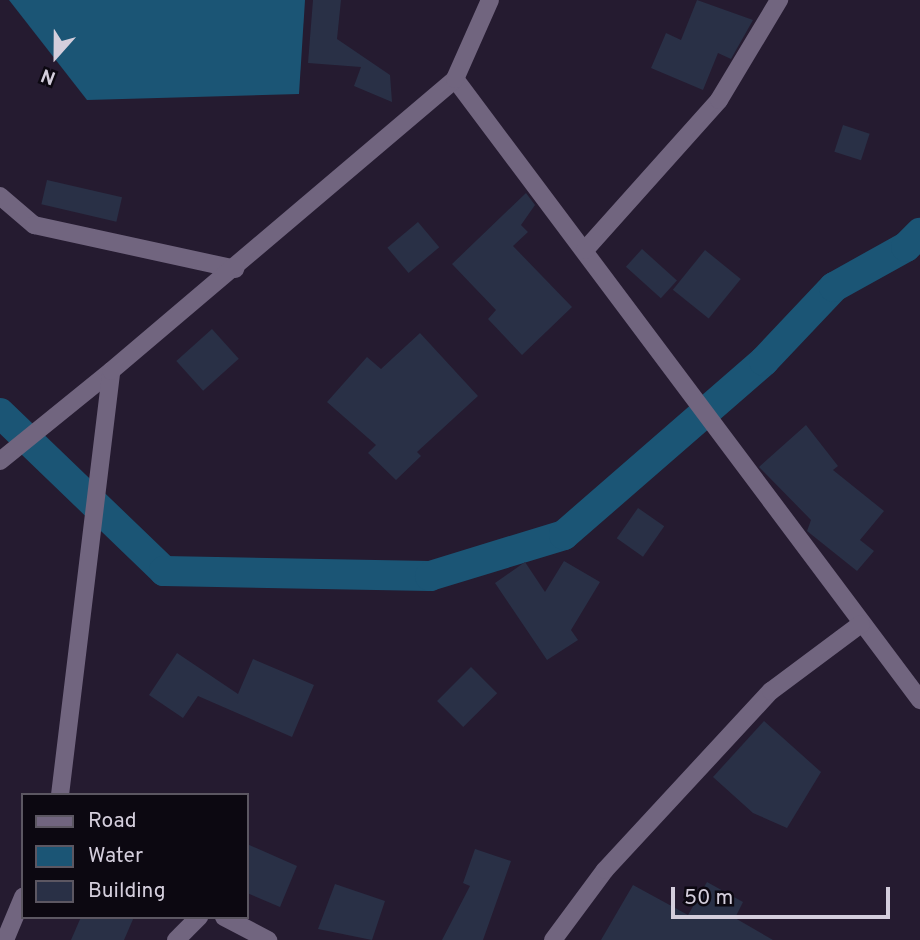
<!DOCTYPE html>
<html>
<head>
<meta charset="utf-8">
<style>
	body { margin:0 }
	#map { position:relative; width:920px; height:940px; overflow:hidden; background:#251b30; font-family:Overpass,sans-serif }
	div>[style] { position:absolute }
	.water>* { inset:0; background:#1b5575 }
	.canal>* { height:30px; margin:-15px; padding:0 15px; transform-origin:15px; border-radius:15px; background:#1b5575 }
	.building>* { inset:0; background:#293046; transform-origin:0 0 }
	.street>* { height:18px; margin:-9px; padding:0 9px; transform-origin:9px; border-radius:9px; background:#71657f }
	.secondary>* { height:18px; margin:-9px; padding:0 9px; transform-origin:9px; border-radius:9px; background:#71657f }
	span { translate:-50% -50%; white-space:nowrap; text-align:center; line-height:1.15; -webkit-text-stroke:6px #0c0811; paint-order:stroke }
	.legend { position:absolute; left:21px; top:793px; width:228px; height:126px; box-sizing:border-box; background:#0c0811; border:2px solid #5c5762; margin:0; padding:9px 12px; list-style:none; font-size:21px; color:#d4cedc }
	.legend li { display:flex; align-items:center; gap:14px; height:35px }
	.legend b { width:35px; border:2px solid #5c5762 }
	.north { position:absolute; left:21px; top:21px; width:70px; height:70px; -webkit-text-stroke:5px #0c0811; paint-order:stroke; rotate:201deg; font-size:19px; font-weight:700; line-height:28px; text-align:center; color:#d4cedc }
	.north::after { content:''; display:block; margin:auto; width:24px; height:32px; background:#d4cedc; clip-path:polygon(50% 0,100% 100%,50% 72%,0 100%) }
	.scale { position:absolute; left:671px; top:887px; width:219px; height:32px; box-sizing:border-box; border:4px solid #d4cedc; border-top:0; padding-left:9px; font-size:21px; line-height:24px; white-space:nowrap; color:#d4cedc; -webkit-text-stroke:5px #0c0811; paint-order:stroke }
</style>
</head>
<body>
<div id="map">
	<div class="water">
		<i style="clip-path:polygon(9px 0,305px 0,299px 94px,87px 100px)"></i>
	</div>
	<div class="canal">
		<i style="left:0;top:413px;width:228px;rotate:43.9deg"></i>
		<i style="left:164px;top:571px;width:266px;rotate:1.1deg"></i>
		<i style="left:430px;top:576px;width:140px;rotate:-17deg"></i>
		<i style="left:564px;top:535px;width:265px;rotate:-41deg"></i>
		<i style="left:764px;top:361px;width:102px;rotate:-46.6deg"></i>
		<i style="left:834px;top:287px;width:82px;rotate:-29.1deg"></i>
		<i style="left:906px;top:247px;width:20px;rotate:-45deg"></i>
	</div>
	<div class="building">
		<i style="clip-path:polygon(313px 0,341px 0,337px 39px,390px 75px,392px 102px,354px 86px,361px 67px,308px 63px)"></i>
		<i style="clip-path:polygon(697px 0,753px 20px,731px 59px,718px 53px,703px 90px,651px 68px,666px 33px,681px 40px)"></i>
		<i style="left:843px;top:125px;width:28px;height:28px;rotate:18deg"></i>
		<i style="left:47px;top:180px;width:77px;height:25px;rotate:13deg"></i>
		<i style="clip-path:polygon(526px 193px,535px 205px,521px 225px,528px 232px,513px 246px,572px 307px,522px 355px,488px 319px,496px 310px,452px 264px)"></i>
		<i style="left:418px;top:222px;width:33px;height:40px;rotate:50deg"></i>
		<i style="left:642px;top:249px;width:47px;height:24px;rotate:42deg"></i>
		<i style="left:705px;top:250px;width:46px;height:51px;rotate:39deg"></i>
		<i style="left:212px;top:329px;width:40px;height:48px;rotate:48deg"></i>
		<i style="clip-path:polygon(420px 333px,478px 396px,417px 452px,421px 456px,396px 480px,368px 453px,376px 445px,327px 402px,367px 357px,381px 369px)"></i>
		<i style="clip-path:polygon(806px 425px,838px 466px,833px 470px,884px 511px,860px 540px,874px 551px,857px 571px,807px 531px,811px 520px,759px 467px)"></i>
		<i style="left:638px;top:508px;width:32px;height:37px;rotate:35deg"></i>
		<i style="clip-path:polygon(564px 561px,600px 582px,571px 630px,578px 640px,547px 660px,495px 583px,525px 562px,545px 592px)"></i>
		<i style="clip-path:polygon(177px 653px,238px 694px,253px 659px,314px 685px,292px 737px,198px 696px,183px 718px,149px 695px)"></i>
		<i style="left:471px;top:667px;width:37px;height:48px;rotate:45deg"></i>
		<i style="clip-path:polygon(764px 721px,821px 772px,787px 828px,753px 813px,713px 777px)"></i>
		<i style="clip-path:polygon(247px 844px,297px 866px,280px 907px,247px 893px)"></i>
		<i style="clip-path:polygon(475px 849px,511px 861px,483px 940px,442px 940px,470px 886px,463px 883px)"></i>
		<i style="clip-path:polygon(707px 882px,743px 902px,735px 918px,773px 940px,601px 940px,633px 885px,688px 915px)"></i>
		<i style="clip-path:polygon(335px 884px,385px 901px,372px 940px,318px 929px)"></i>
		<i style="clip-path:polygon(81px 917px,134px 917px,124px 940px,71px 940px)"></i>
	</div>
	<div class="street">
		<i style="left:455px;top:79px;width:776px;rotate:53.17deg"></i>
		<i style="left:0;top:196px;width:45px;rotate:40.5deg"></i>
		<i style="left:34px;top:225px;width:206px;rotate:12.3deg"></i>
		<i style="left:585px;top:250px;width:201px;rotate:-48.2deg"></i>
		<i style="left:719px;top:100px;width:117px;rotate:-59deg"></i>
		<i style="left:0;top:461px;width:143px;rotate:-39deg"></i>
		<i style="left:224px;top:917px;width:50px;rotate:27.6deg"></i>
		<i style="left:176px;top:940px;width:33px;rotate:-45deg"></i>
		<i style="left:553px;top:940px;width:87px;rotate:-53.4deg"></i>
		<i style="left:605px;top:870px;width:244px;rotate:-47.2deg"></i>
		<i style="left:771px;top:691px;width:112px;rotate:-36.7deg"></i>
	</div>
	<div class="secondary">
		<i style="left:60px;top:795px;width:427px;rotate:-83.1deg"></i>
		<i style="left:111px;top:371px;width:451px;rotate:-40.3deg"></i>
		<i style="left:455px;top:79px;width:86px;rotate:-66.1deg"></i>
		<i style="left:5px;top:940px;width:47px;rotate:-67.3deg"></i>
	</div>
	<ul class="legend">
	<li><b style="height:9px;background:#71657f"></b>Road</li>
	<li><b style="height:19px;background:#1b5575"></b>Water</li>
	<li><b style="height:19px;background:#293046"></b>Building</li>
	</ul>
	<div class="north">N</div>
	<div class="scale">50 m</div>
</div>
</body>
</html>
